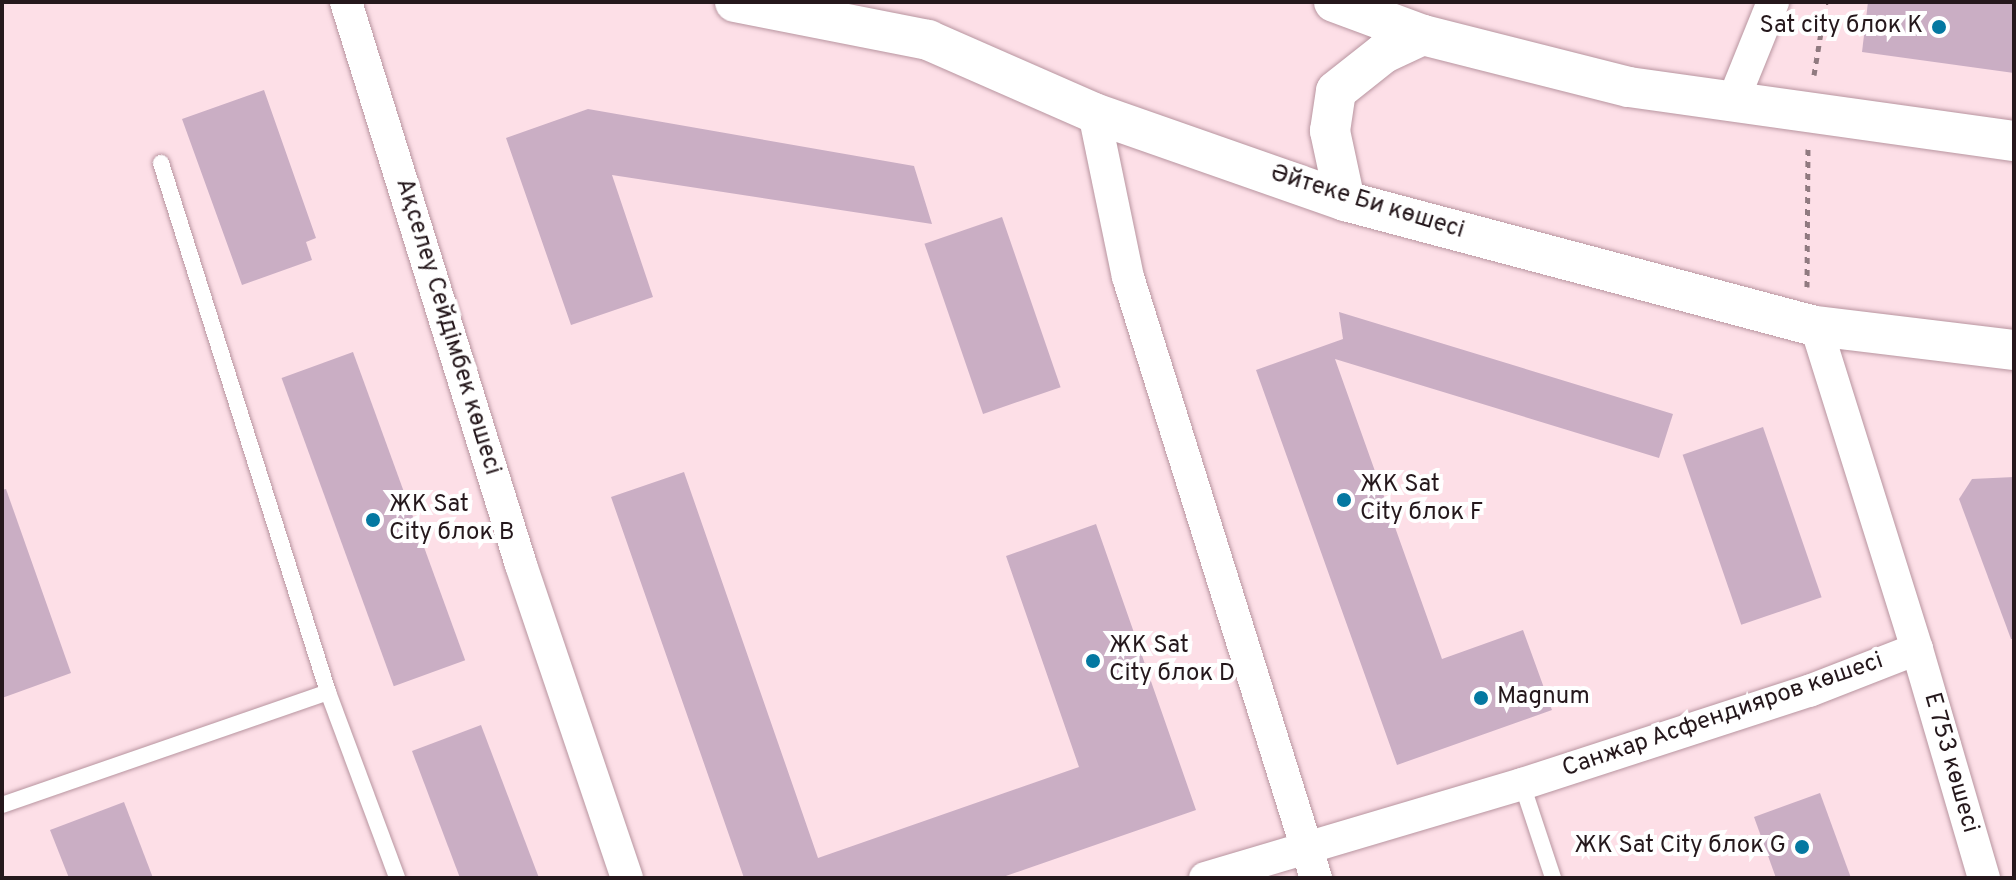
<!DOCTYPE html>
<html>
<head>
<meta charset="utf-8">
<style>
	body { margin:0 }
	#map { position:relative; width:2016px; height:880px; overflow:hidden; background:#fddfe7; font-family:Overpass,sans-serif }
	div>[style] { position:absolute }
	.building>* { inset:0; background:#caaec4; transform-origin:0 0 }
	.path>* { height:5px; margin-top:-2.5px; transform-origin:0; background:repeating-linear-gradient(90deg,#907a80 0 6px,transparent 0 12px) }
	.roads { filter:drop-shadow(0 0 2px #b895a0) drop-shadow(0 0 2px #b895a0) }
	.service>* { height:16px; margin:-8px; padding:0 8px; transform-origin:8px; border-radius:8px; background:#fff }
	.minor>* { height:32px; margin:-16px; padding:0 16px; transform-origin:16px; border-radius:16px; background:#fff }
	.tertiary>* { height:40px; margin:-20px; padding:0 20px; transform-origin:20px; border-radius:20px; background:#fff }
	.dots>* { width:22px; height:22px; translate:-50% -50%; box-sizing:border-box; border:4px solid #fff; border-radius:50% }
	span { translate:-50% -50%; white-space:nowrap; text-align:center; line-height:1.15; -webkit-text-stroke:8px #fff; paint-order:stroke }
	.poi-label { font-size:24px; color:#25181c }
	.right { translate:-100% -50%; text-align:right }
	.left { translate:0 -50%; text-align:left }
	.street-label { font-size:24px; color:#25181c }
	.frame { position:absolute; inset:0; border:4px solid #25181c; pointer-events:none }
</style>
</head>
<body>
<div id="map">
	<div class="building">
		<i style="clip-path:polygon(1868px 2px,2014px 2px,2014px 73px,1862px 52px)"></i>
		<i style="clip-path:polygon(264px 90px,316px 238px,306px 242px,312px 260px,242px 285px,182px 119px)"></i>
		<i style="clip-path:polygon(588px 109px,914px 166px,932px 224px,612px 175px,653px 297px,571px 325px,506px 138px)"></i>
		<i style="left:1002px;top:217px;width:180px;height:82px;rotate:71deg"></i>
		<i style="clip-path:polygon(1339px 312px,1673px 414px,1659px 458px,1335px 359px,1442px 659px,1523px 630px,1552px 710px,1397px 765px,1256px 370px,1343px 339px)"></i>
		<i style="left:353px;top:352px;width:328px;height:76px;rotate:70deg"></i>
		<i style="left:1763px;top:427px;width:180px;height:85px;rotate:71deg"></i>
		<i style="clip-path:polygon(684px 472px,818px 858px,1079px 767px,1006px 556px,1096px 524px,1196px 810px,1000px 878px,744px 878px,611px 497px)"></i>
		<i style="clip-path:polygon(2014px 477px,2014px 639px,2011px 639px,1959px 499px,1972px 479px)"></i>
		<i style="clip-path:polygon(6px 489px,71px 673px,2px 698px,2px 490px)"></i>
		<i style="clip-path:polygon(481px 725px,539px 878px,460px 878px,412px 751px)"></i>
		<i style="clip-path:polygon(1820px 793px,1851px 878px,1776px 878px,1754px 817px)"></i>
		<i style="clip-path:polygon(124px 802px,153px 878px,69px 878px,50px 830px)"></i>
	</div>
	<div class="path">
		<i style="left:1814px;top:75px;width:74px;rotate:-80.7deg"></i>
		<i style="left:1807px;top:287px;width:138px;rotate:-89.6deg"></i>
	</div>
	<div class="roads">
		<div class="service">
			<i style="left:161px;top:163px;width:555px;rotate:72.48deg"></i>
			<i style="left:328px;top:692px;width:198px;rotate:69.6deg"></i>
			<i style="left:1522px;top:784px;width:99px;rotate:71.7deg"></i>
			<i style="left:2px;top:805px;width:345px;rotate:-19.1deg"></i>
		</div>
		<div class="minor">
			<i style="left:346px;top:2px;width:590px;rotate:72.73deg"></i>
			<i style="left:521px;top:565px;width:330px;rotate:71.3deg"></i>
			<i style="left:1733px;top:101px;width:107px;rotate:-68deg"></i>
			<i style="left:1094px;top:113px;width:167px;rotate:78.3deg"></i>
			<i style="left:1128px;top:277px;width:630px;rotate:72.63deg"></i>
			<i style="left:1917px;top:649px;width:239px;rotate:73.7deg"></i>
			<i style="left:1205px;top:878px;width:331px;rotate:-16.5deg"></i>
			<i style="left:1522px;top:784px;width:302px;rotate:-18deg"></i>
			<i style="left:1809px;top:691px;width:116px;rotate:-21.3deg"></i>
			<i style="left:1917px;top:649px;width:338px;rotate:-107.4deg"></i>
		</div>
		<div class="tertiary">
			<i style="left:735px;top:2px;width:197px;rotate:11.1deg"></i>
			<i style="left:928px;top:40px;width:181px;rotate:23.7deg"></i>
			<i style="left:1094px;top:113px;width:266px;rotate:19.3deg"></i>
			<i style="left:1345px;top:201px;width:487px;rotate:14.9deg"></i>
			<i style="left:1816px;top:326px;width:199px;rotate:6.9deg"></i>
			<i style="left:1334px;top:2px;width:95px;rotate:20.3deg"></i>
			<i style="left:1423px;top:35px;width:212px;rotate:14.2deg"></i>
			<i style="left:1629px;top:87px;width:389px;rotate:8deg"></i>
			<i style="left:1345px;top:201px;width:72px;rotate:-102.1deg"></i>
			<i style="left:1330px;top:131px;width:40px;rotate:-81.5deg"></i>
			<i style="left:1336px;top:91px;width:61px;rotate:-38.4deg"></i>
			<i style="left:1384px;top:53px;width:43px;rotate:-24.8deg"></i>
		</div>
	</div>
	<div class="dots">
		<i style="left:1939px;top:27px;background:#0478a1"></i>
		<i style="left:1344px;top:500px;background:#0478a1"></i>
		<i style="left:373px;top:520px;background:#0478a1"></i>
		<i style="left:1093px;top:661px;background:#0478a1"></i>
		<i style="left:1481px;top:698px;background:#0478a1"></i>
		<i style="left:1802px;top:847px;background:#0478a1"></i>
	</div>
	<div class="poi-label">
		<span class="right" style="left:1923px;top:27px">Sat city блок K</span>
		<span class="left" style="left:1360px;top:500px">ЖК Sat<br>City блок F</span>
		<span class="left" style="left:389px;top:520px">ЖК Sat<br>City блок B</span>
		<span class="left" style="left:1109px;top:661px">ЖК Sat<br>City блок D</span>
		<span class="left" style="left:1497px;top:698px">Magnum</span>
		<span class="right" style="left:1786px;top:847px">ЖК Sat City блок G</span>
	</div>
	<div class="street-label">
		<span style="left:1367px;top:203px;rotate:17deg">Әйтеке Би көшесі</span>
		<span style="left:447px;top:327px;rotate:73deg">Ақселеу Сейдімбек көшесі</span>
		<span style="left:1723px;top:716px;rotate:-19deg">Санжар Асфендияров көшесі</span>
		<span style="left:1950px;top:763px;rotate:74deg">Е 753 көшесі</span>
	</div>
	<div class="frame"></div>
</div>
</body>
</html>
